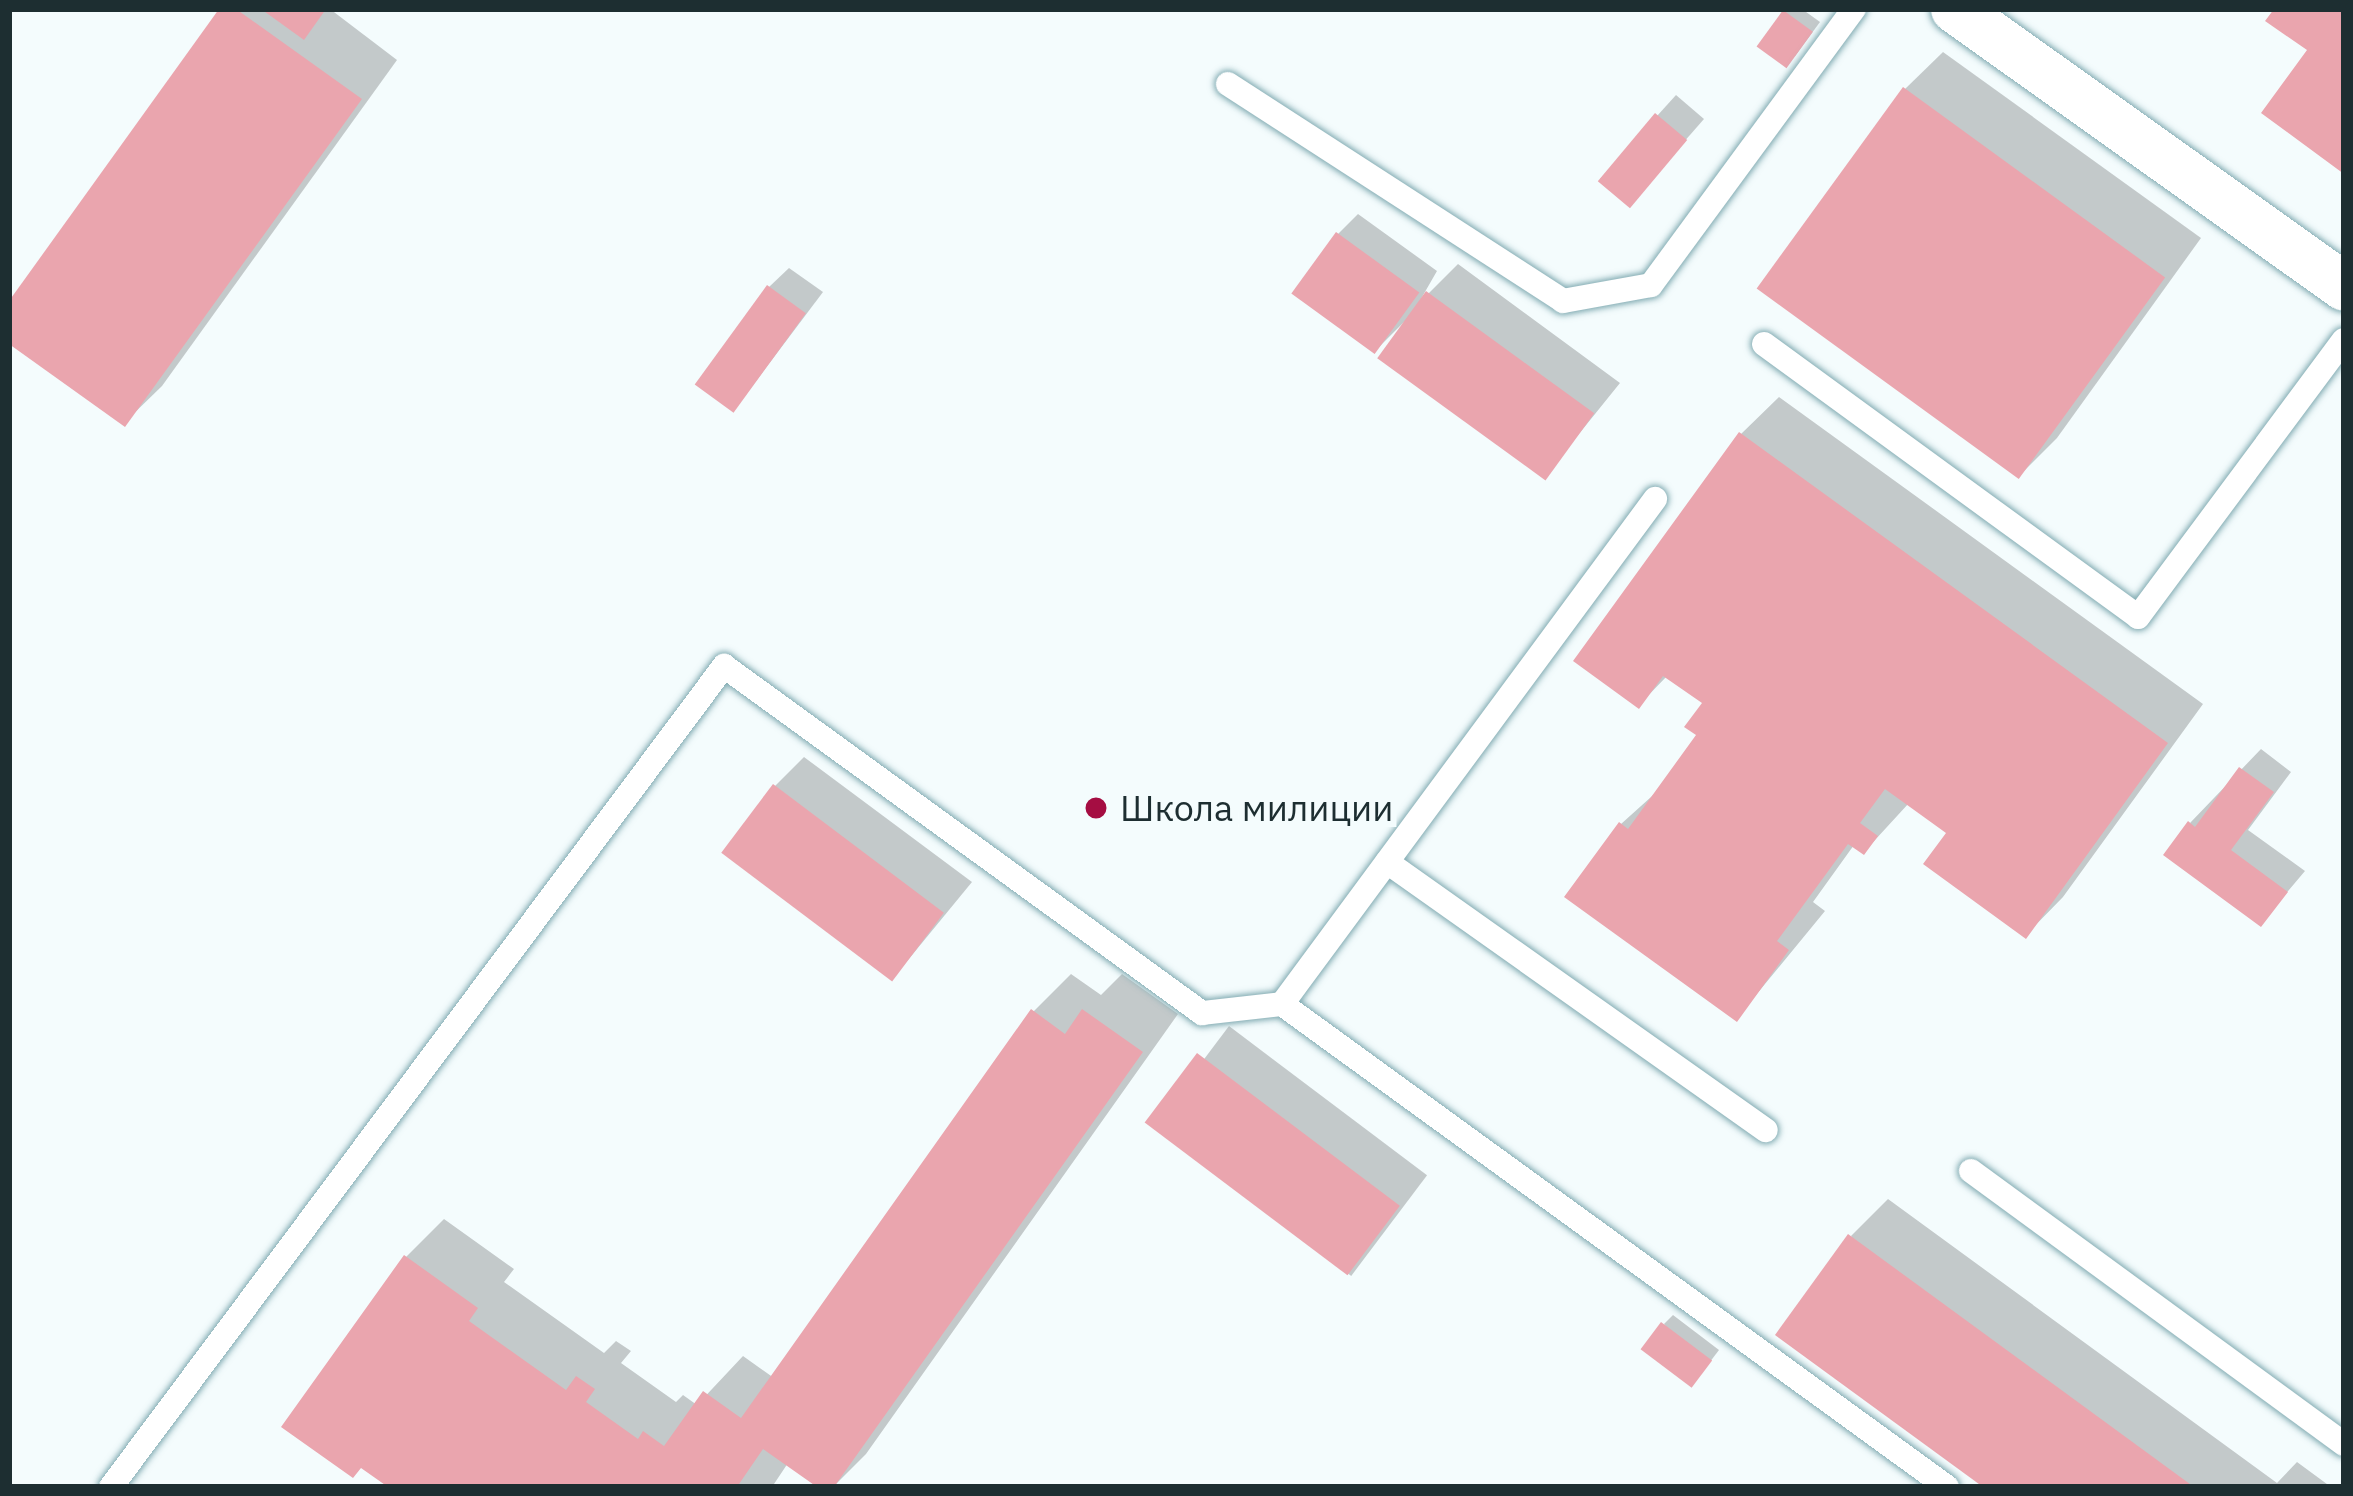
<!DOCTYPE html>
<html>
<head>
<meta charset="utf-8">
<style>
	body { margin:0 }
	#map { position:relative; width:2353px; height:1496px; overflow:hidden; background:#f4fcfd; font-family:"IBM Plex Sans",sans-serif }
	div>[style] { position:absolute }
	.shadow>* { inset:0; background:#0003; transform-origin:0 0 }
	.building>* { inset:0; background:#eaa5ae; transform-origin:0 0 }
	.roads { filter:drop-shadow(0 0 3px #83acb3) drop-shadow(0 0 3px #83acb3) }
	.service>* { height:24px; margin:-12px; padding:0 12px; transform-origin:12px; border-radius:12px; background:#fff }
	.minor>* { height:48px; margin:-24px; padding:0 24px; transform-origin:24px; border-radius:24px; background:#fff }
	.dots>* { width:33px; height:33px; translate:-50% -50%; box-sizing:border-box; border:6px solid #f4fcfd; border-radius:50% }
	span { translate:-50% -50%; white-space:nowrap; text-align:center; line-height:1.15; -webkit-text-stroke:12px #f4fcfd; paint-order:stroke }
	.poi-label { font-size:36px; color:#1d2e31 }
	.left { translate:0 -50%; text-align:left }
	.frame { position:absolute; inset:0; border:12px solid #1d2e31; pointer-events:none }
</style>
</head>
<body>
<div id="map">
	<div class="shadow">
		<i style="clip-path:polygon(223px 9px,330px 9px,397px 60px,162px 386px,124px 423px,9px 340px,9px 307px)"></i>
		<i style="clip-path:polygon(1802px 9px,1820px 22px,1795px 56px,1785px 12px)"></i>
		<i style="clip-path:polygon(1943px 52px,2201px 238px,2057px 438px,2019px 476px,1905px 89px)"></i>
		<i style="clip-path:polygon(1676px 95px,1704px 119px,1647px 184px,1600px 179px)"></i>
		<i style="clip-path:polygon(1358px 214px,1437px 271px,1418px 304px,1458px 264px,1620px 383px,1545px 476px,1405px 321px,1376px 350px,1338px 234px)"></i>
		<i style="clip-path:polygon(789px 268px,823px 292px,735px 409px,769px 287px)"></i>
		<i style="clip-path:polygon(1779px 397px,2203px 704px,2063px 897px,2026px 935px,1950px 832px,1909px 803px,1864px 852px,1854px 845px,1813px 902px,1825px 911px,1737px 1018px,1621px 824px,1661px 788px,1700px 735px,1706px 703px,1668px 675px,1639px 705px,1741px 434px)"></i>
		<i style="clip-path:polygon(2261px 749px,2291px 772px,2248px 830px,2305px 871px,2261px 923px,2190px 823px)"></i>
		<i style="clip-path:polygon(804px 757px,972px 882px,894px 977px,775px 786px)"></i>
		<i style="clip-path:polygon(1071px 974px,1101px 995px,1122px 974px,1178px 1014px,866px 1454px,833px 1487px,788px 1463px,772px 1487px,393px 1487px,406px 1257px,444px 1219px,514px 1269px,504px 1282px,604px 1353px,616px 1341px,631px 1351px,621px 1363px,676px 1402px,683px 1395px,697px 1405px,743px 1356px,774px 1378px,1034px 1011px)"></i>
		<i style="left:1229px;top:1026px;width:248px;height:126px;rotate:37deg"></i>
		<i style="clip-path:polygon(1888px 1199px,2277px 1483px,2297px 1462px,2331px 1487px,1989px 1487px,1851px 1236px)"></i>
		<i style="clip-path:polygon(1673px 1315px,1719px 1350px,1700px 1375px,1664px 1324px)"></i>
	</div>
	<div class="building">
		<i style="clip-path:polygon(219px 9px,236px 9px,362px 99px,125px 427px,9px 344px,9px 301px)"></i>
		<i style="clip-path:polygon(261px 9px,326px 9px,304px 40px)"></i>
		<i style="clip-path:polygon(2274px 9px,2344px 9px,2344px 174px,2261px 113px,2307px 50px,2265px 21px)"></i>
		<i style="left:1783px;top:10px;width:37px;height:45px;rotate:36deg"></i>
		<i style="left:1903px;top:87px;width:324px;height:249px;rotate:36deg"></i>
		<i style="left:1655px;top:113px;width:42px;height:89px;rotate:40deg"></i>
		<i style="left:1336px;top:232px;width:103px;height:76px;rotate:36deg"></i>
		<i style="left:767px;top:285px;width:48px;height:123px;rotate:36deg"></i>
		<i style="left:1426px;top:291px;width:208px;height:83px;rotate:36deg"></i>
		<i style="clip-path:polygon(1739px 432px,2168px 743px,2026px 939px,1923px 864px,1946px 833px,1885px 789px,1860px 823px,1878px 836px,1864px 855px,1848px 844px,1777px 941px,1789px 950px,1737px 1022px,1564px 897px,1619px 822px,1628px 829px,1696px 735px,1684px 727px,1702px 703px,1663px 676px,1639px 709px,1573px 661px)"></i>
		<i style="clip-path:polygon(2239px 767px,2274px 792px,2231px 850px,2288px 892px,2261px 927px,2163px 855px,2188px 821px,2195px 827px)"></i>
		<i style="left:773px;top:784px;width:214px;height:86px;rotate:37deg"></i>
		<i style="clip-path:polygon(1031px 1009px,1065px 1034px,1082px 1009px,1143px 1052px,834px 1487px,817px 1487px,763px 1449px,737px 1487px,388px 1487px,361px 1468px,353px 1478px,281px 1427px,404px 1255px,478px 1308px,469px 1321px,566px 1390px,576px 1376px,595px 1389px,586px 1402px,638px 1439px,643px 1431px,664px 1446px,703px 1391px,741px 1418px)"></i>
		<i style="left:1197px;top:1053px;width:254px;height:87px;rotate:37deg"></i>
		<i style="clip-path:polygon(1848px 1234px,2194px 1487px,1983px 1487px,1775px 1335px)"></i>
		<i style="left:1661px;top:1322px;width:64px;height:34px;rotate:37deg"></i>
	</div>
	<div class="roads">
		<div class="service">
			<i style="left:1228px;top:84px;width:399px;rotate:32.9deg"></i>
			<i style="left:1563px;top:301px;width:89px;rotate:-10.3deg"></i>
			<i style="left:1651px;top:285px;width:343px;rotate:-53.7deg"></i>
			<i style="left:1764px;top:344px;width:463px;rotate:36.1deg"></i>
			<i style="left:2138px;top:617px;width:345px;rotate:-53.4deg"></i>
			<i style="left:1387px;top:862px;width:464px;rotate:35.3deg"></i>
			<i style="left:1282px;top:1004px;width:628px;rotate:-53.55deg"></i>
			<i style="left:1971px;top:1171px;width:462px;rotate:36.2deg"></i>
			<i style="left:111px;top:1487px;width:1025px;rotate:-53.25deg"></i>
			<i style="left:724px;top:666px;width:591px;rotate:35.98deg"></i>
			<i style="left:1202px;top:1013px;width:81px;rotate:-6.4deg"></i>
			<i style="left:1282px;top:1004px;width:822px;rotate:35.99deg"></i>
		</div>
		<div class="minor">
			<i style="left:1955px;top:9px;width:478px;rotate:35.5deg"></i>
		</div>
	</div>
	<div class="dots">
		<i style="left:1096px;top:808px;background:#a50d42"></i>
	</div>
	<div class="poi-label">
		<span class="left" style="left:1120px;top:808px">Школа милиции</span>
	</div>
	<div class="frame"></div>
</div>
</body>
</html>
